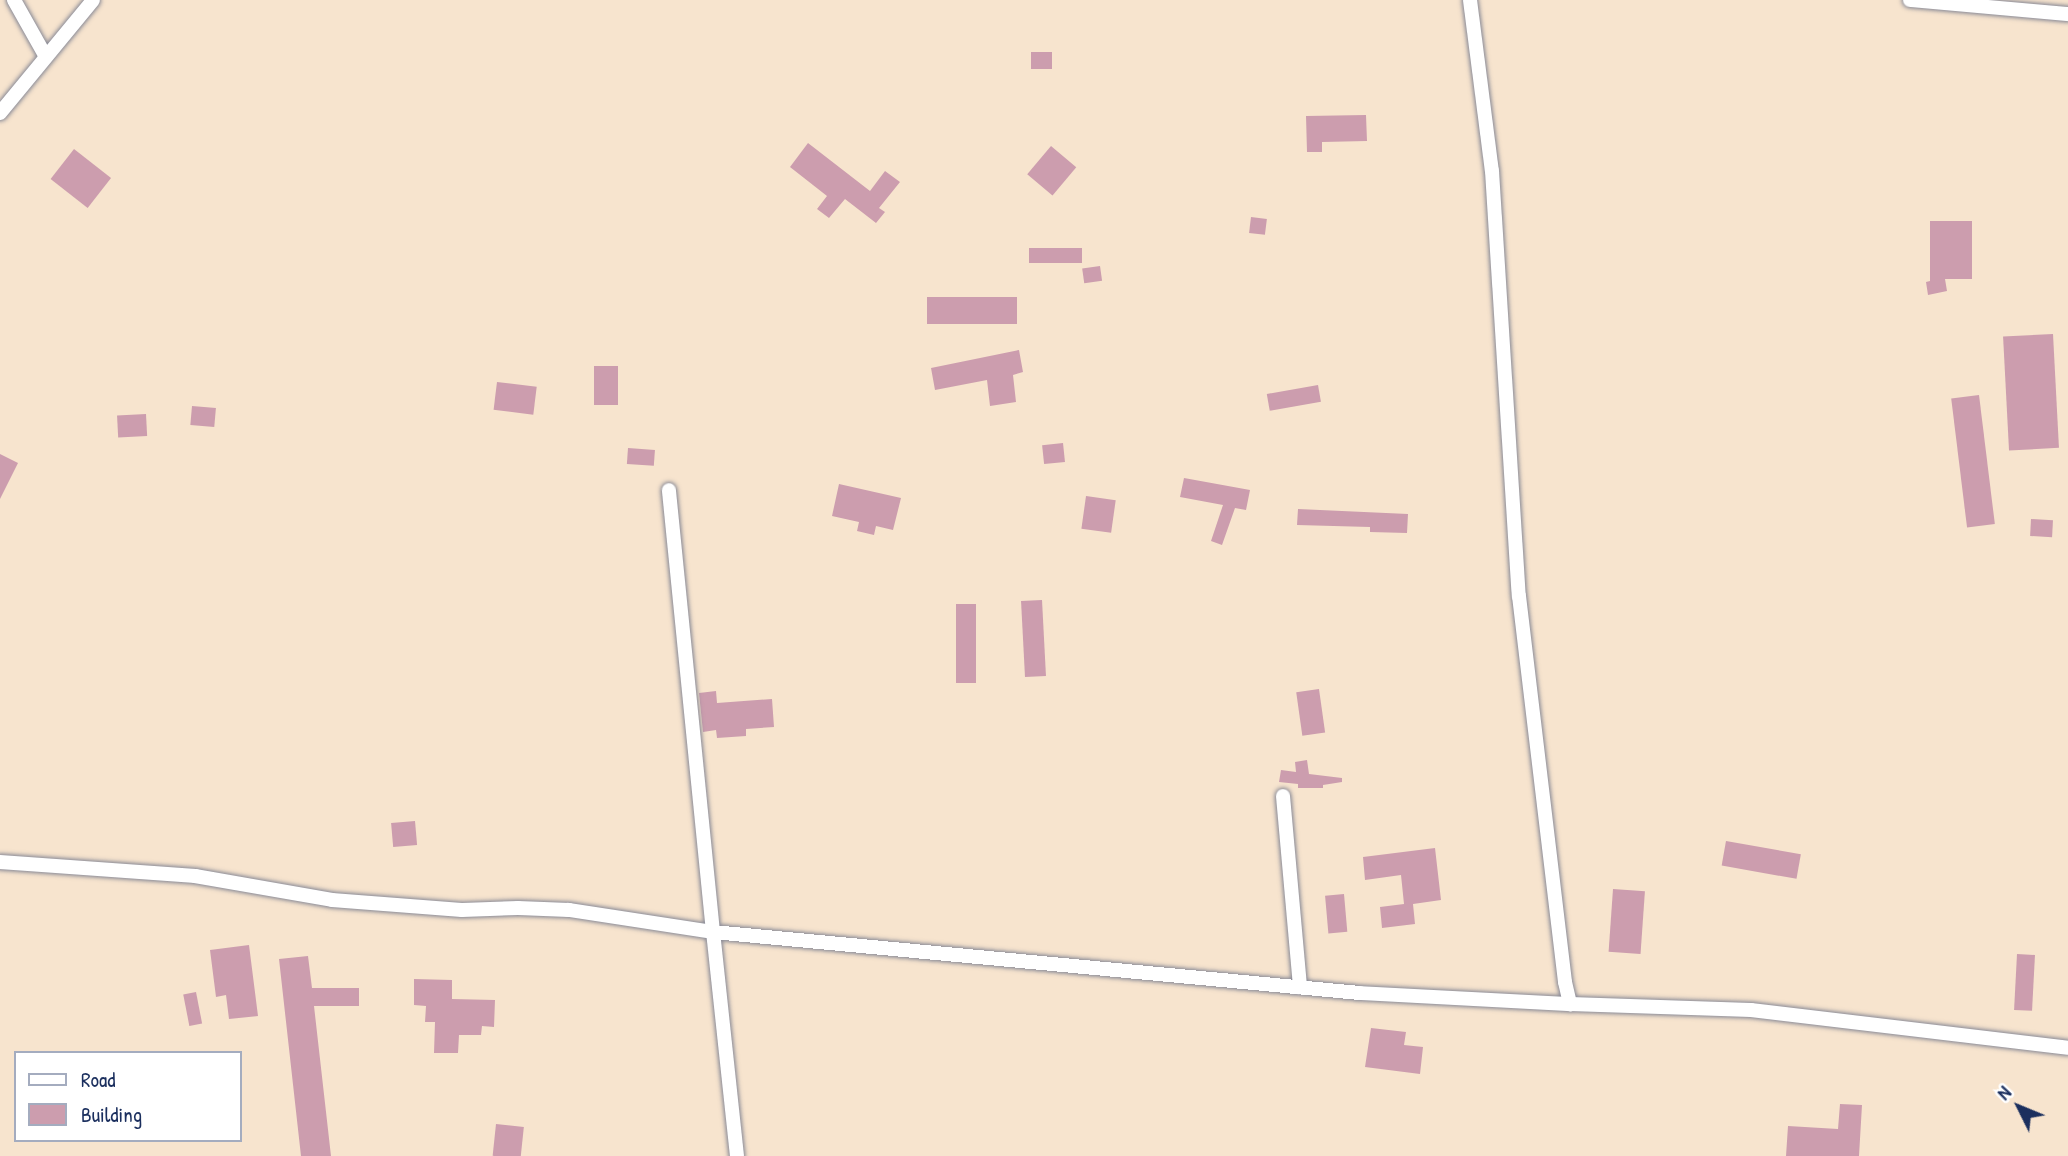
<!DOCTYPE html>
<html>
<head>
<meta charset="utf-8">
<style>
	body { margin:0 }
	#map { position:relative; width:2068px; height:1156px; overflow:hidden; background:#f7e4ce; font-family:"Patrick Hand",sans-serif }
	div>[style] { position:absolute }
	.building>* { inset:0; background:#cc9dae; transform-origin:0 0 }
	.roads { filter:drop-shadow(0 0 2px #898a96) drop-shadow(0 0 2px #898a96) }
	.minor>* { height:14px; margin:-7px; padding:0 7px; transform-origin:7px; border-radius:7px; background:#fff }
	span { translate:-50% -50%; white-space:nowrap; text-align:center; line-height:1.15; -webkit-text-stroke:7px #fff; paint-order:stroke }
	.legend { position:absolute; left:14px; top:1051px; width:228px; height:91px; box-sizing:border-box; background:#fff; border:2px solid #a4acbf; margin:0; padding:9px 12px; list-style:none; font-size:21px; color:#1b2f5e }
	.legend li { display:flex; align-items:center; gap:14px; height:35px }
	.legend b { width:35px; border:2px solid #a4acbf }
	.north { position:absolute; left:1984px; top:1072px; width:70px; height:70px; -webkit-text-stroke:5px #fff; paint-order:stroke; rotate:313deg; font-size:19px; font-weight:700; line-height:28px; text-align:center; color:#1b2f5e }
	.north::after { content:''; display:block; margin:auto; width:24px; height:32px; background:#1b2f5e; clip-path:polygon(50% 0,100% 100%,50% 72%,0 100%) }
</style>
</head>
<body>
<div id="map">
	<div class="building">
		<i style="left:1031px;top:52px;width:21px;height:17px"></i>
		<i style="clip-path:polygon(1366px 115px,1367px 141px,1322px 142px,1322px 152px,1307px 152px,1306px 116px)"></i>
		<i style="clip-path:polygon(808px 143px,870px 191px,885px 171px,900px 182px,879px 208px,885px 212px,876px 223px,845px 199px,829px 218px,817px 209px,827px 196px,790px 167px)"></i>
		<i style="left:1051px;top:146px;width:33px;height:37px;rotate:40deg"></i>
		<i style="left:74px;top:149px;width:47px;height:38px;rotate:38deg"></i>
		<i style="left:1251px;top:217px;width:16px;height:16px;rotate:7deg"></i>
		<i style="clip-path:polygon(1930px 221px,1972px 221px,1972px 279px,1945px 279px,1947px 291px,1928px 295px,1926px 282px,1930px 281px)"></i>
		<i style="left:1082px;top:248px;width:15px;height:53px;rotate:90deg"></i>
		<i style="left:1100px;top:266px;width:15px;height:18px;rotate:82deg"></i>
		<i style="left:927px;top:297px;width:90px;height:27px"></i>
		<i style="left:2053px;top:334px;width:114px;height:50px;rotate:87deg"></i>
		<i style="clip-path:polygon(1019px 350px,1023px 372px,1013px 375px,1016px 402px,990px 406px,987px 380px,935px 390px,931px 368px)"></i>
		<i style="left:594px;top:366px;width:24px;height:39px"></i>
		<i style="left:497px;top:382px;width:40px;height:28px;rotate:7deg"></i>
		<i style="left:1318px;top:385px;width:17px;height:52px;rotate:80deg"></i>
		<i style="left:1979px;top:395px;width:130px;height:28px;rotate:83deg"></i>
		<i style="left:192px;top:406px;width:24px;height:19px;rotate:5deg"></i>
		<i style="left:146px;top:414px;width:22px;height:29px;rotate:87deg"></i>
		<i style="left:1063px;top:443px;width:19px;height:21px;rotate:84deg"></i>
		<i style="left:628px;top:448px;width:27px;height:16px;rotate:4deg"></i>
		<i style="clip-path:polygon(0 454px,18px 463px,0 499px)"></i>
		<i style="clip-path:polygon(1184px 478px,1250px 490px,1246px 510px,1235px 508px,1222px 545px,1211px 541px,1223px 505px,1180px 497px)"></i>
		<i style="clip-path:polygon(839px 484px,901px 498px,893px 530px,876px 526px,874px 535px,857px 531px,859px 522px,832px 516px)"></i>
		<i style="left:1086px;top:496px;width:30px;height:33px;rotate:8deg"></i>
		<i style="clip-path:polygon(1298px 509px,1408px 514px,1407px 533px,1370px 532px,1370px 527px,1297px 525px)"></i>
		<i style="left:2031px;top:519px;width:22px;height:17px;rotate:3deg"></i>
		<i style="left:1042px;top:600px;width:76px;height:21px;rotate:87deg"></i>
		<i style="left:956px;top:604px;width:20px;height:79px"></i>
		<i style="left:1319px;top:689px;width:44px;height:23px;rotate:82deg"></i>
		<i style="clip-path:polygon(716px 691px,717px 703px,772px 699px,774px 727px,746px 729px,746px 736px,717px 738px,716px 730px,703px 732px,699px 693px)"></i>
		<i style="clip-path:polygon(1307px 760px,1309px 774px,1342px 778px,1342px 782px,1323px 785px,1323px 788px,1298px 788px,1298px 784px,1279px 782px,1281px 770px,1296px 772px,1295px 762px)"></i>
		<i style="left:415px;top:821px;width:24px;height:24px;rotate:85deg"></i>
		<i style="left:1726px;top:841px;width:76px;height:25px;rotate:10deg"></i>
		<i style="clip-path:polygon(1435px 848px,1441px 900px,1413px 904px,1415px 924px,1382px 928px,1380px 907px,1404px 904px,1401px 875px,1365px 880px,1363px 857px)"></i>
		<i style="left:1613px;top:889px;width:32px;height:63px;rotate:4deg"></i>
		<i style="left:1344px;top:894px;width:38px;height:19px;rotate:85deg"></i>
		<i style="clip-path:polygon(249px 945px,258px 1016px,229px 1019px,226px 995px,216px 997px,210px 950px)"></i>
		<i style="left:2017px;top:954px;width:18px;height:56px;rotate:3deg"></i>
		<i style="clip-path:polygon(308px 956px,312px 988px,359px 988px,359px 1006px,314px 1006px,331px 1156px,301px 1156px,279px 959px)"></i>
		<i style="clip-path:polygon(414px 979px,452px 980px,452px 999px,495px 1000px,494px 1027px,482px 1026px,481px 1035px,459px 1035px,458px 1053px,434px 1053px,435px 1022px,425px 1022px,426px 1006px,414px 1005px)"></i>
		<i style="left:196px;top:992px;width:32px;height:13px;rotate:79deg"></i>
		<i style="clip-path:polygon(1371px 1028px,1406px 1032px,1404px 1045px,1423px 1047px,1420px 1074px,1365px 1067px)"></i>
		<i style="clip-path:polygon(1840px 1104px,1862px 1105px,1859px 1156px,1786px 1156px,1788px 1126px,1838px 1129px)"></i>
		<i style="left:496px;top:1124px;width:28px;height:32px;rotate:6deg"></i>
	</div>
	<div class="roads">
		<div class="minor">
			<i style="left:14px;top:0;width:65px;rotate:60.7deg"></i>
			<i style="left:1470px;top:0;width:172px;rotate:82.7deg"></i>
			<i style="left:1492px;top:171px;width:426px;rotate:86.4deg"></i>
			<i style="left:1519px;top:596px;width:389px;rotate:83.2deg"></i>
			<i style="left:1565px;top:982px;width:23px;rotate:77deg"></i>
			<i style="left:1570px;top:1004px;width:181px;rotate:1.9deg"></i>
			<i style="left:1751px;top:1010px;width:319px;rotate:6.8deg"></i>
			<i style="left:1910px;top:0;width:159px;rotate:5.1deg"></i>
			<i style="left:0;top:113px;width:146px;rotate:-50.5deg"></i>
			<i style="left:1283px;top:796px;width:192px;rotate:84.9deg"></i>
			<i style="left:0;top:862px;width:196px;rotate:4.1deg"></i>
			<i style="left:195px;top:876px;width:139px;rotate:9.9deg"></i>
			<i style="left:332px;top:900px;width:130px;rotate:4.4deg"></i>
			<i style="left:462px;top:910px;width:56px;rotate:-2deg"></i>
			<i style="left:518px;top:908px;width:51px;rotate:2.2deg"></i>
			<i style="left:569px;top:910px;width:146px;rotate:8.7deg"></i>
			<i style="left:713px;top:932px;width:444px;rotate:-95.7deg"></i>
			<i style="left:737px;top:1156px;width:225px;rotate:-96.1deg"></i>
			<i style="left:713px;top:932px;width:649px;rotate:5.39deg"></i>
			<i style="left:1359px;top:993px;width:211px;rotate:3deg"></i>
		</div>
	</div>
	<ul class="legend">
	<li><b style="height:9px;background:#fff"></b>Road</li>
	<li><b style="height:19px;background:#cc9dae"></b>Building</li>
	</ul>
	<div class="north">N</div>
</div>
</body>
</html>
